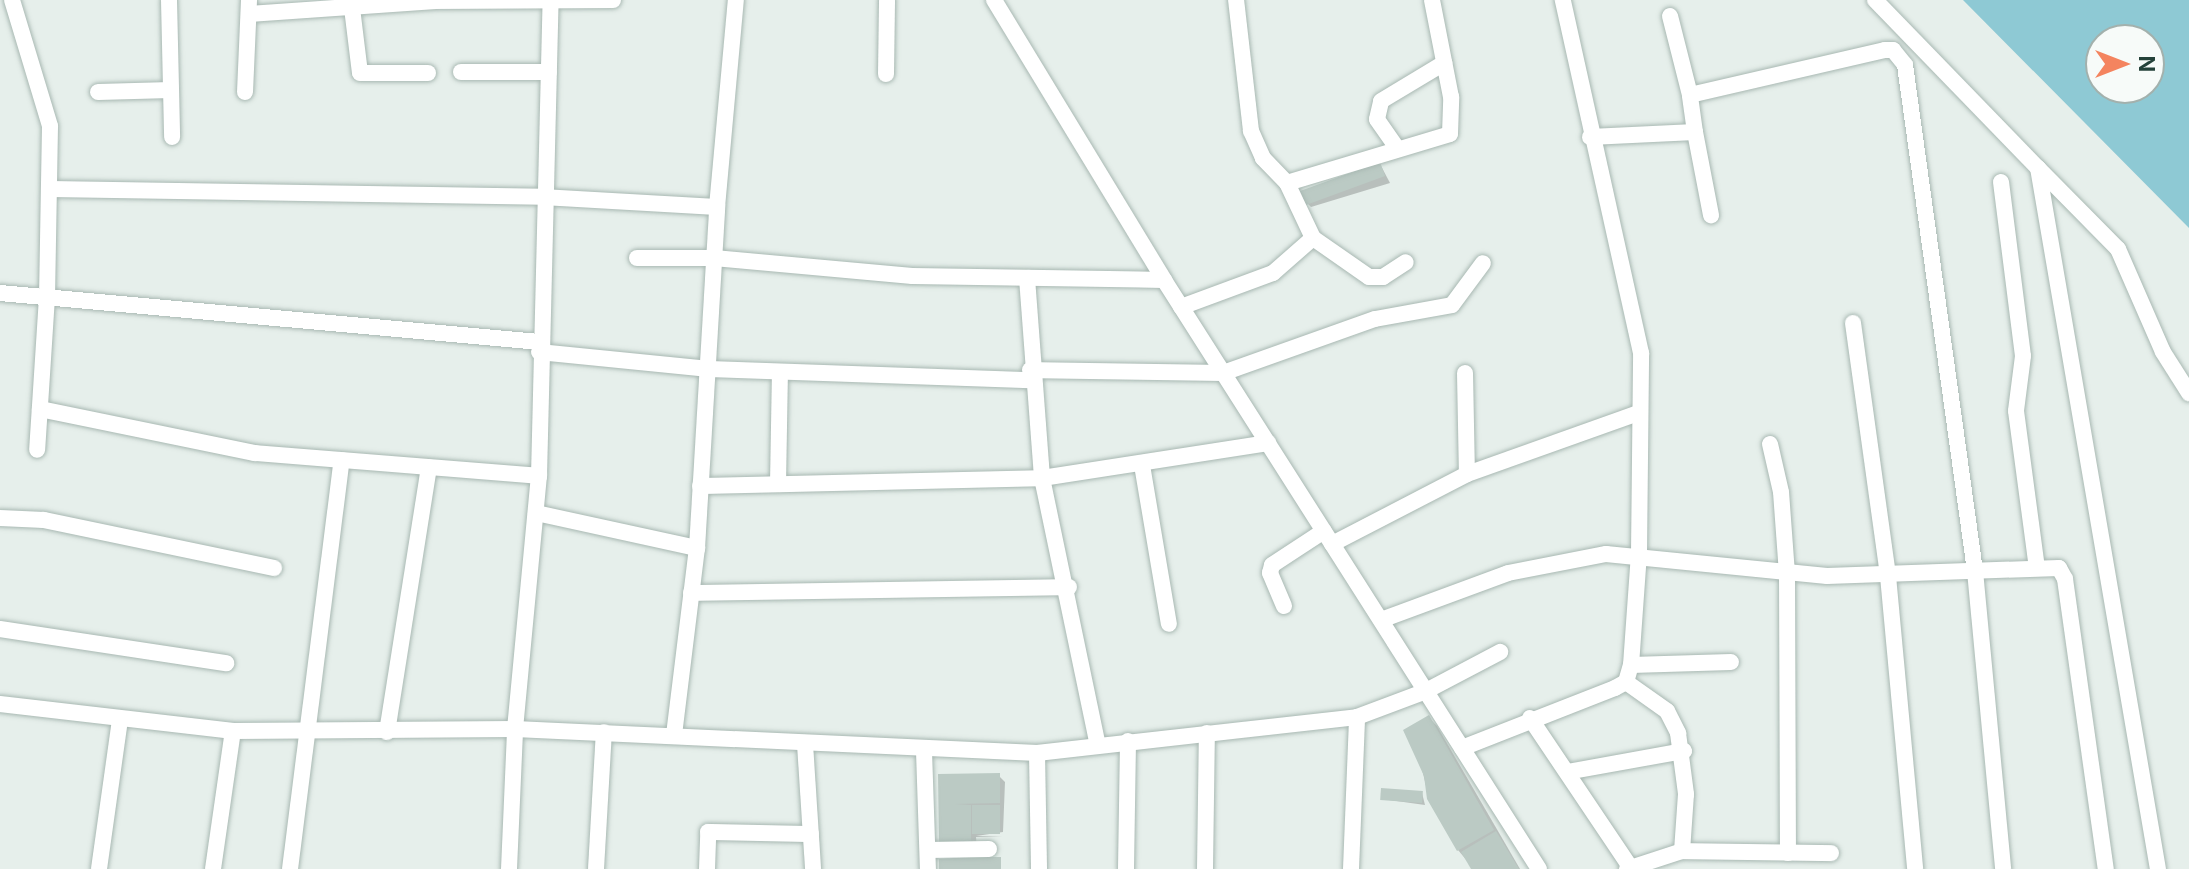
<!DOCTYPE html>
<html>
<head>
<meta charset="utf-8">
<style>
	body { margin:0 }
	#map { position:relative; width:2189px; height:869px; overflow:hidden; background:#e6efeb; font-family:Inter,sans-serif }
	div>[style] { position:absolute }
	.water>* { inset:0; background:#8ec9d4 }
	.shadow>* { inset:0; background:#0003 }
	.building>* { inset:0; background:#bbcac4; transform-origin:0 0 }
	.roads { filter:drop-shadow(0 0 2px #a8b8b2) drop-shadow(0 0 2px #a8b8b2) }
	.minor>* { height:16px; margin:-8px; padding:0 8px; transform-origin:8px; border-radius:8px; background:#fff }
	span { translate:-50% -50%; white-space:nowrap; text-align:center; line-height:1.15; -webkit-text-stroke:7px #f7fbf9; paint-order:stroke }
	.north { position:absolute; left:2085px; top:24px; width:80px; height:80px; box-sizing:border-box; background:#f7fbf9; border:2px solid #a3b1ad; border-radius:50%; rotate:90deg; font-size:22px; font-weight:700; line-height:32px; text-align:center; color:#24423a }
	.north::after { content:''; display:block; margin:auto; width:28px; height:36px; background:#f4845f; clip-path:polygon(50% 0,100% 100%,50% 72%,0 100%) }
</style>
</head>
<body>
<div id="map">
	<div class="water">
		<i style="clip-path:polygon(evenodd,1963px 0,2189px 0,2189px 228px,1963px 0,2101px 40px,2149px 40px,2149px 88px,2101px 88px,2101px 40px)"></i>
	</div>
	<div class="shadow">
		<i style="clip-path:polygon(1380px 164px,1390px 183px,1311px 207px,1305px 201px)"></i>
		<i style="clip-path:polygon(1428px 717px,1437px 726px,1520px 869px,1474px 869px,1458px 850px,1429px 798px,1419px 757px)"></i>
		<i style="clip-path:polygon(940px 776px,999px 776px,1005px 782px,1003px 832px,976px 836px,1003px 837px,976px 837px,977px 849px,948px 849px)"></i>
		<i style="clip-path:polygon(1422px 793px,1425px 805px,1382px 799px)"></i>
	</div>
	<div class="building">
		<i style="left:1380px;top:162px;width:15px;height:85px;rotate:70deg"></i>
		<i style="clip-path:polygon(1429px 715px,1494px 830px,1457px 851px,1427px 799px,1424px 776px,1403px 730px)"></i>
		<i style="clip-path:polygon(1000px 773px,1000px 803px,955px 804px,971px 805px,971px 844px,939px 844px,938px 774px)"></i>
		<i style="left:1381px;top:788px;width:42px;height:12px;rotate:4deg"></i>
		<i style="left:972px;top:805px;width:28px;height:29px"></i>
		<i style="clip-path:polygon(1496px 831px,1519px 869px,1471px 869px,1461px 852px)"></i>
		<i style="clip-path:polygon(970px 857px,1001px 857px,1001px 869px,939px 869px,939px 859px)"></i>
	</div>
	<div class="roads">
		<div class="minor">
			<i style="left:12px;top:0;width:132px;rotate:73.2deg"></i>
			<i style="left:50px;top:126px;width:171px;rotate:91deg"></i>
			<i style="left:47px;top:297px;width:153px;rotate:93.7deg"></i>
			<i style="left:169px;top:0;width:137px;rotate:88.7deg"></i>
			<i style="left:994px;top:0;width:328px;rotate:58.7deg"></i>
			<i style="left:1164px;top:280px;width:698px;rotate:57.52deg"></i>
			<i style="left:1875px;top:0;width:234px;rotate:45.9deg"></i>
			<i style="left:2038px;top:168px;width:711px;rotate:80.29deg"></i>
			<i style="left:352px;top:8px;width:65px;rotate:83deg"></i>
			<i style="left:360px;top:73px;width:68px"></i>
			<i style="left:249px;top:14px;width:187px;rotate:-4deg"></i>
			<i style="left:436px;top:1px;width:177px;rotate:-0.3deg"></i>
			<i style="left:1670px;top:16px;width:81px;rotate:75.8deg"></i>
			<i style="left:461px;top:72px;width:88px"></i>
			<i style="left:886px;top:74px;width:74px;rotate:-89.2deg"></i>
			<i style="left:98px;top:92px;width:73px;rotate:-1.6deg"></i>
			<i style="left:245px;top:92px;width:92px;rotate:-87.5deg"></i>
			<i style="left:1695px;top:132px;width:37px;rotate:-98deg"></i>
			<i style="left:1690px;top:95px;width:200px;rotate:-13deg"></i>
			<i style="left:1885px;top:50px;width:8px"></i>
			<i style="left:1893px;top:50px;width:19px;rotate:51deg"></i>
			<i style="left:1905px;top:65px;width:511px;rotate:82.12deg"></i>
			<i style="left:1975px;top:571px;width:299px;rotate:84.6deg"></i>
			<i style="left:1590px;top:137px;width:105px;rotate:-2.7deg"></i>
			<i style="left:1695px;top:132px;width:85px;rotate:79.1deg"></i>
			<i style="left:1397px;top:148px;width:35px;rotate:-125deg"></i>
			<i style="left:1377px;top:119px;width:18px;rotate:-77deg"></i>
			<i style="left:1381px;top:101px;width:74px;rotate:-31.1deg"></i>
			<i style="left:2038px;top:168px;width:114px;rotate:45.4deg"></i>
			<i style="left:2118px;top:249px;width:112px;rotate:66.4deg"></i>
			<i style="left:2163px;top:352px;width:49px;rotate:57.6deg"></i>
			<i style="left:2001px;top:182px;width:175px;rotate:82.8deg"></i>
			<i style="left:2023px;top:356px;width:55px;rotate:97.3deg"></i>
			<i style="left:2016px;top:411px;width:158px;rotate:82.4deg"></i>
			<i style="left:1287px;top:183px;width:170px;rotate:-16.7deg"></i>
			<i style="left:1450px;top:134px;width:37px;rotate:-88deg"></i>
			<i style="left:1451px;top:97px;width:99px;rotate:-101.1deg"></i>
			<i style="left:50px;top:189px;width:493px;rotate:0.9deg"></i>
			<i style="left:543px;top:197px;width:174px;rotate:3.3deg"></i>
			<i style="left:1313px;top:238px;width:68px;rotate:34.9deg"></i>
			<i style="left:1369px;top:277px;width:14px"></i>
			<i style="left:1383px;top:277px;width:27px;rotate:-33deg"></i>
			<i style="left:637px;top:258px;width:77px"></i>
			<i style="left:714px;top:258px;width:199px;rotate:5.2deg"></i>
			<i style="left:912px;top:276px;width:252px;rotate:0.9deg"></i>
			<i style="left:1027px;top:278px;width:201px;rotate:85.7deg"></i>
			<i style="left:1042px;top:478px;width:273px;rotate:78.2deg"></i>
			<i style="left:0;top:293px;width:541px;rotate:5.19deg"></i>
			<i style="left:1181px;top:307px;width:98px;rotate:-20.3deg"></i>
			<i style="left:1273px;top:273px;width:53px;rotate:-41.2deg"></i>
			<i style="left:1313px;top:238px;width:61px;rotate:-115.3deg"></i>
			<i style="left:1287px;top:183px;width:35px;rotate:-134deg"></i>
			<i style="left:1263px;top:158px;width:30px;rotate:-114deg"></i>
			<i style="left:1251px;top:131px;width:132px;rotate:-96.5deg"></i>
			<i style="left:1853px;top:323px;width:255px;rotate:82.1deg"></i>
			<i style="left:1888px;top:576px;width:294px;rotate:84.7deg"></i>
			<i style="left:539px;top:352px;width:171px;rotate:5.7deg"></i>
			<i style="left:709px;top:369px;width:322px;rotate:2deg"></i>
			<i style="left:1030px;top:370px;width:193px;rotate:0.9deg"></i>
			<i style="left:1223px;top:373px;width:161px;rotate:-19.6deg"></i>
			<i style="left:1375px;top:319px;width:78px;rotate:-10.3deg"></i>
			<i style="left:1452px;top:305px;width:52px;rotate:-53.6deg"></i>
			<i style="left:1465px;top:373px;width:101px;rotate:88.9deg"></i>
			<i style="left:40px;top:409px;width:219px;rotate:11.6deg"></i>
			<i style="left:255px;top:453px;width:285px;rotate:4.6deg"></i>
			<i style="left:1770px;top:444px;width:49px;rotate:77.1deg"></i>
			<i style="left:1781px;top:492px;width:82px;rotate:85.8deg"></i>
			<i style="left:1787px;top:574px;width:279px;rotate:89.8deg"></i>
			<i style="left:1142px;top:465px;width:161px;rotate:80.4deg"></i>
			<i style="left:778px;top:484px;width:112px;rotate:-89deg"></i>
			<i style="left:700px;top:486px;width:342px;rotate:-1.3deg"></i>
			<i style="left:1042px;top:478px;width:229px;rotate:-8.8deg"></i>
			<i style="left:536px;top:513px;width:165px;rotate:12.3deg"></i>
			<i style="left:0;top:518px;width:44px;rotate:2.6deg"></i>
			<i style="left:44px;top:520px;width:235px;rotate:11.8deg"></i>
			<i style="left:1332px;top:544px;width:152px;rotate:-27.4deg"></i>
			<i style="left:1467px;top:474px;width:182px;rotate:-19.6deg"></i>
			<i style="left:691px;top:593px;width:378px;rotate:-0.9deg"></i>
			<i style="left:1284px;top:606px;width:36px;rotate:-113deg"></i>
			<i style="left:1270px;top:573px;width:8px;rotate:-76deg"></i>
			<i style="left:1272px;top:565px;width:62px;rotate:-33.2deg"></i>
			<i style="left:1381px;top:620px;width:135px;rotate:-20.3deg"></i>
			<i style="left:1508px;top:573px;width:100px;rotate:-11deg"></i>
			<i style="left:1606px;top:554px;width:222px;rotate:5.7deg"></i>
			<i style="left:1827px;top:576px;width:232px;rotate:-2deg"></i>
			<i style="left:2059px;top:568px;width:13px;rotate:61deg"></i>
			<i style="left:2065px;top:579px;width:293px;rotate:82deg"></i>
			<i style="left:0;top:629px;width:229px;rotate:8.6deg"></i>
			<i style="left:1631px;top:665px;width:100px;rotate:-1.7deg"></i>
			<i style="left:1626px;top:682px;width:50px;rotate:35.3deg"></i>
			<i style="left:1667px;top:711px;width:25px;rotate:63deg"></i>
			<i style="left:1678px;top:733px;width:62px;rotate:82.5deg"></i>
			<i style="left:1686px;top:794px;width:57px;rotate:94deg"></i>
			<i style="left:0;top:704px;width:235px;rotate:6.6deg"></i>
			<i style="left:233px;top:731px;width:282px;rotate:-0.4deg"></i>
			<i style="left:515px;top:729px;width:523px;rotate:2.63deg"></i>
			<i style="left:1037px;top:753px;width:322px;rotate:-6.4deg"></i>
			<i style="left:1357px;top:717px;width:74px;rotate:-20.6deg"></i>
			<i style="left:1426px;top:691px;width:84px;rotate:-27.8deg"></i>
			<i style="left:1530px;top:718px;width:179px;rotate:56.1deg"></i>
			<i style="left:387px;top:732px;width:268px;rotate:-81deg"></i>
			<i style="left:674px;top:735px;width:188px;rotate:-83deg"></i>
			<i style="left:697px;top:548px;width:342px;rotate:-86.6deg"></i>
			<i style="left:717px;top:207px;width:208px;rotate:-84.8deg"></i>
			<i style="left:805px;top:744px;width:125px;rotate:86.3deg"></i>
			<i style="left:1462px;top:748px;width:164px;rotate:-21.4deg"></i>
			<i style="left:1615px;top:688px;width:13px;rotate:-29deg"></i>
			<i style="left:1626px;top:682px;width:18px;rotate:-74deg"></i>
			<i style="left:1631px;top:665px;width:111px;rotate:-85.9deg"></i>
			<i style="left:1639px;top:554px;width:201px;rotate:-89.4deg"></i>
			<i style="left:1641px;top:353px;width:362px;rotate:-102.5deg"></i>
			<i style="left:924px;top:751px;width:118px;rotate:88.1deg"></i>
			<i style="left:1037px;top:753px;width:116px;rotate:89deg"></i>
			<i style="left:1567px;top:772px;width:119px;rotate:-10.2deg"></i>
			<i style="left:928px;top:850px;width:61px;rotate:-0.9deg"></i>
			<i style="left:99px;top:869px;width:151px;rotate:-82deg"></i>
			<i style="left:213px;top:869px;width:139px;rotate:-81.8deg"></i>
			<i style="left:290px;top:869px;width:412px;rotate:-82.8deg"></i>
			<i style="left:509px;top:869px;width:140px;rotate:-87.5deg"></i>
			<i style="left:515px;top:729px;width:254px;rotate:-84.6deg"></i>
			<i style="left:539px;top:476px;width:475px;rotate:-88.6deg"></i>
			<i style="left:596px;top:869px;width:137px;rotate:-86.7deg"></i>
			<i style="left:707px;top:869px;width:37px;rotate:-88deg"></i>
			<i style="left:708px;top:832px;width:103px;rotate:1.1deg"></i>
			<i style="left:1126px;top:869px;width:128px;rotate:-89.1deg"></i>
			<i style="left:1205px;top:869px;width:136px;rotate:-89.2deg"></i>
			<i style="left:1351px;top:869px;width:152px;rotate:-87.7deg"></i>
			<i style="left:1627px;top:869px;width:58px;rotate:-18.1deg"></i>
			<i style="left:1682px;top:851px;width:149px;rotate:0.8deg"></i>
		</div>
	</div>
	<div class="north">N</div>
</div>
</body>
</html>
